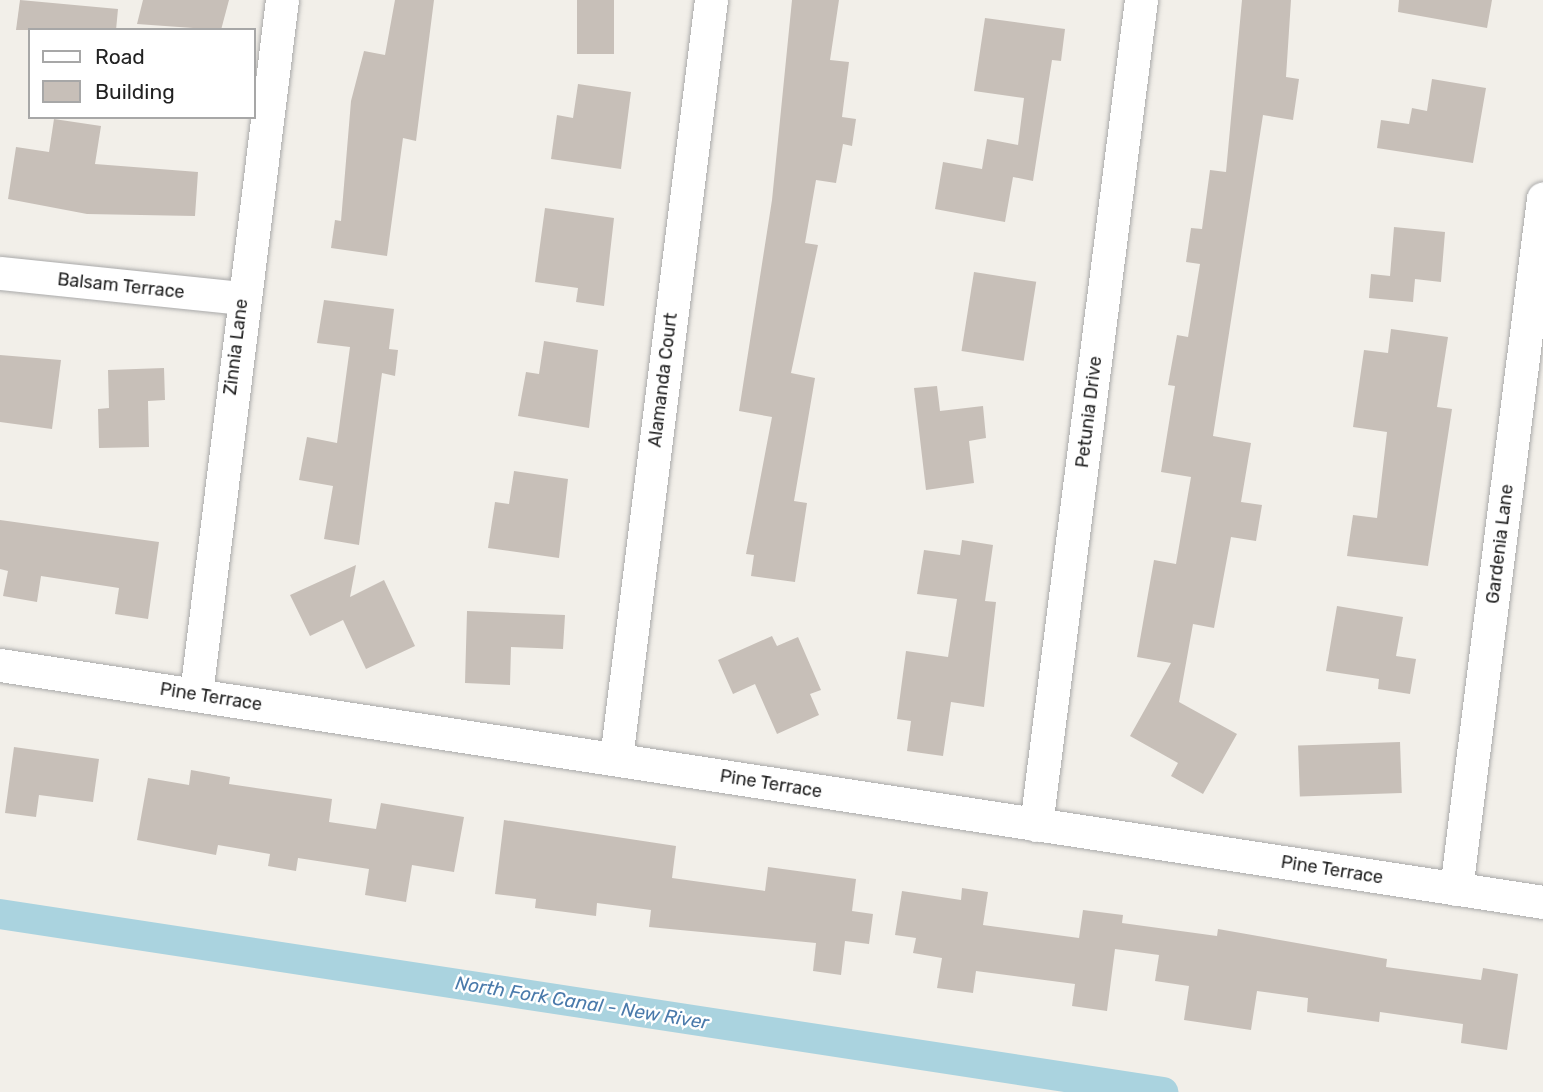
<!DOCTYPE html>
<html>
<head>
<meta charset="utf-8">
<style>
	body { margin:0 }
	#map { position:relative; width:1543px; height:1092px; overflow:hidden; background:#f2efe9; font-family:Rubik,sans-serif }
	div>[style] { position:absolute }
	.canal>* { height:30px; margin:-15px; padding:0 15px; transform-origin:15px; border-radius:15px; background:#aad3df }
	.building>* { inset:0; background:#c7bfb8; transform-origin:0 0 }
	.roads { filter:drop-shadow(0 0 2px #a9a9a9) drop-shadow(0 0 2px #a9a9a9) }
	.street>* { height:33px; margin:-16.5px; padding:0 16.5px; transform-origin:16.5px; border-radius:16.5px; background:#fff }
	span { translate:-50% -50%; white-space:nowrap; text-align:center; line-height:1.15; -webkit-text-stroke:5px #fff; paint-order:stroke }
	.street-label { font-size:18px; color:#222 }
	.water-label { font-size:19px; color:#4a7aab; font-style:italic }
	.legend { position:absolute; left:28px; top:28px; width:228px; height:91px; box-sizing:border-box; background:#fff; border:2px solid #a7a7a7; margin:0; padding:9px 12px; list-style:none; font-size:21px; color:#222 }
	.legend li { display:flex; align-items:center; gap:14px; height:35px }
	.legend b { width:35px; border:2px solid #a7a7a7 }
</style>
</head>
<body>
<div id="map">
	<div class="canal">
		<i style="left:0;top:914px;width:1177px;rotate:8.7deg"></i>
	</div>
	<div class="building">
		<i style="clip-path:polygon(20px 0,118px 9px,116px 30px,16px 30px)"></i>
		<i style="clip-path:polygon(143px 0,229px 0,221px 30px,137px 24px)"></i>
		<i style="clip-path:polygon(395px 0,434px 0,416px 141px,403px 138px,387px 256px,331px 248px,335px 220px,341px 221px,351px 101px,364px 51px,385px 55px)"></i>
		<i style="left:577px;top:0;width:37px;height:54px"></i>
		<i style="clip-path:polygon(792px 0,839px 0,830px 60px,849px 62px,842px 117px,856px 119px,852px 146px,843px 144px,836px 183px,816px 180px,805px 243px,818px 245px,791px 373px,815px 378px,794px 501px,807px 503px,795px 582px,751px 576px,754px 555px,746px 554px,772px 417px,739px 411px,772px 200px)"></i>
		<i style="clip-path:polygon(1242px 0,1291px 0,1286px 77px,1299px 79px,1293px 120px,1263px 115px,1213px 436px,1251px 443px,1241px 502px,1262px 505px,1256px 541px,1231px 537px,1214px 628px,1193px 624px,1179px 702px,1237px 734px,1203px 794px,1171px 776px,1178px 763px,1130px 736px,1171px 663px,1137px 657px,1154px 560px,1176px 564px,1191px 477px,1161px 472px,1175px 386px,1168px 385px,1177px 335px,1188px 337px,1200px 264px,1186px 262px,1191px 228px,1202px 229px,1210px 170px,1226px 172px)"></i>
		<i style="clip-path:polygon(1399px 0,1492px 0,1487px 28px,1398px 12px)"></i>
		<i style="clip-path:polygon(985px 18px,1065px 29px,1061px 61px,1052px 60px,1033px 181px,1013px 177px,1005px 222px,935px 209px,943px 162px,982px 169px,987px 139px,1018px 145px,1024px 98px,974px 91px)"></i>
		<i style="clip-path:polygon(1432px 79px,1486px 88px,1473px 163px,1377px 148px,1381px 120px,1409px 124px,1412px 108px,1427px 111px)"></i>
		<i style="clip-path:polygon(578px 84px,631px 92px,621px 169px,551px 159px,557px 115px,573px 118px)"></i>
		<i style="clip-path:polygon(54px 119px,101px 126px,95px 164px,198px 172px,195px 216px,87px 214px,8px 199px,16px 147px,49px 152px)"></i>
		<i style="clip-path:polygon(545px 208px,614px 218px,604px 306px,576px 302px,578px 288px,535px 282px)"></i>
		<i style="clip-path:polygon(1394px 227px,1445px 232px,1441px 282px,1415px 279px,1413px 302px,1369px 298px,1371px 274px,1390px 276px)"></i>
		<i style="left:974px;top:272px;width:63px;height:80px;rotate:9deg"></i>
		<i style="clip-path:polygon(324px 300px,394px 309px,389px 349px,398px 350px,395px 376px,382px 373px,359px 545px,324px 539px,333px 486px,299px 480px,307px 437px,337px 443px,350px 347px,317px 343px)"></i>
		<i style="clip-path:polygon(1391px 329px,1448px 337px,1437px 407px,1452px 409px,1428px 566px,1347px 556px,1353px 515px,1377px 518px,1387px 432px,1353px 427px,1364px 350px,1388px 353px)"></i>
		<i style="clip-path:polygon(544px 341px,598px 350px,589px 428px,518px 416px,526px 372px,539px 374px)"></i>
		<i style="clip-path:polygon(0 355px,61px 360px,52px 429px,0 422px)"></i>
		<i style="clip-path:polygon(164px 368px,165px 400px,148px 401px,149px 447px,99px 448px,98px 409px,109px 408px,108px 370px)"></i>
		<i style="clip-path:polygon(937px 386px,940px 411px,983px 406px,986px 438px,969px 441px,974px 483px,926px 490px,914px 388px)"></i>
		<i style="clip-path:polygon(514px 471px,568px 479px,559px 558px,488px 548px,495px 502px,509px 504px)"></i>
		<i style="clip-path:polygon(0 520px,159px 542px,148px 619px,115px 614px,119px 588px,41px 576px,37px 602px,3px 596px,8px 571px,0 569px)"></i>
		<i style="clip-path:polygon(962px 540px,993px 545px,985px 601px,996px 602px,984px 707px,951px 702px,943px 756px,907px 751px,911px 721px,897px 719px,906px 651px,948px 657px,957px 599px,917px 594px,924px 550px,960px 555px)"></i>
		<i style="clip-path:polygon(356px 565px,350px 597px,384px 580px,415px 646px,366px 669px,343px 620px,310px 636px,290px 595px)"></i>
		<i style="clip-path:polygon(1337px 606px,1403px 617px,1396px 656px,1416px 659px,1410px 694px,1378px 689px,1379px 679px,1326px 671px)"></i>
		<i style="clip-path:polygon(467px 611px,565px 615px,563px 649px,511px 647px,510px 685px,465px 683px)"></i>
		<i style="clip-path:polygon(772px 636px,777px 646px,798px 637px,821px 690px,810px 694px,819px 715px,777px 734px,755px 684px,733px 694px,718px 660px)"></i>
		<i style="left:1400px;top:742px;width:51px;height:102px;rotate:88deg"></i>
		<i style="clip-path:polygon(14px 747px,99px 759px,93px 802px,39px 795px,36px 817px,5px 813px)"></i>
		<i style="clip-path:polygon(191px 770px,230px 777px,229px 784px,332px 799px,329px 822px,376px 829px,381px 803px,464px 817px,454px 872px,412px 865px,406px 902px,365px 895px,369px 869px,298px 858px,296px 871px,268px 866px,270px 854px,218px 845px,216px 855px,137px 840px,148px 778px,189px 785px)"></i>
		<i style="clip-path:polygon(504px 820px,676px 846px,672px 878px,765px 891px,768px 867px,856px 879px,852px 911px,873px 914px,869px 944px,845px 941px,841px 975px,813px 971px,816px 943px,649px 927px,651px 910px,597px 903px,596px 916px,535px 908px,536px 899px,495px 894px)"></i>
		<i style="clip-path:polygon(962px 888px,988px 892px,983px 925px,1079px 938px,1083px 910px,1123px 915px,1122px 923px,1217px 936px,1218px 929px,1387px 959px,1386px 967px,1481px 980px,1483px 968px,1518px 974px,1507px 1050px,1461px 1043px,1463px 1024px,1380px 1012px,1379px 1022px,1307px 1012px,1308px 998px,1257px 991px,1251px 1030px,1184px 1020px,1189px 986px,1155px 981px,1159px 955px,1115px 949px,1107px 1011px,1072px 1006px,1075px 984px,976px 971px,973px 993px,937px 988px,942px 958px,913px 953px,916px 938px,895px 935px,902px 891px,961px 900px)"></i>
	</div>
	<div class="roads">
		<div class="street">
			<i style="left:0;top:273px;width:242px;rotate:5.9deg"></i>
			<i style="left:0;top:665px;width:1561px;rotate:8.73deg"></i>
			<i style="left:196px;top:694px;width:699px;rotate:-82.94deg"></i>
			<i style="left:616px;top:759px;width:765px;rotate:-82.87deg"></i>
			<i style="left:1036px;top:825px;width:832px;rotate:-82.75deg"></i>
			<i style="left:1456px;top:889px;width:696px;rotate:-82.82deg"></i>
		</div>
	</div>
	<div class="street-label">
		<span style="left:121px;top:286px;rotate:6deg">Balsam Terrace</span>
		<span style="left:236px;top:347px;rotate:-83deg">Zinnia Lane</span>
		<span style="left:663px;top:380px;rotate:-83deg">Alamanda Court</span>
		<span style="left:1089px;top:412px;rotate:-83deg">Petunia Drive</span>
		<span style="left:1500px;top:544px;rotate:-83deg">Gardenia Lane</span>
		<span style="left:211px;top:697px;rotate:9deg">Pine Terrace</span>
		<span style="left:771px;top:784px;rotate:9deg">Pine Terrace</span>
		<span style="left:1332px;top:870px;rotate:9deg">Pine Terrace</span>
	</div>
	<div class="water-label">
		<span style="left:582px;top:1003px;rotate:9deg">North Fork Canal - New River</span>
	</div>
	<ul class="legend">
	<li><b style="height:9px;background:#fff"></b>Road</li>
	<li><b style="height:19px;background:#c7bfb8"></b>Building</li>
	</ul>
</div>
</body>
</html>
